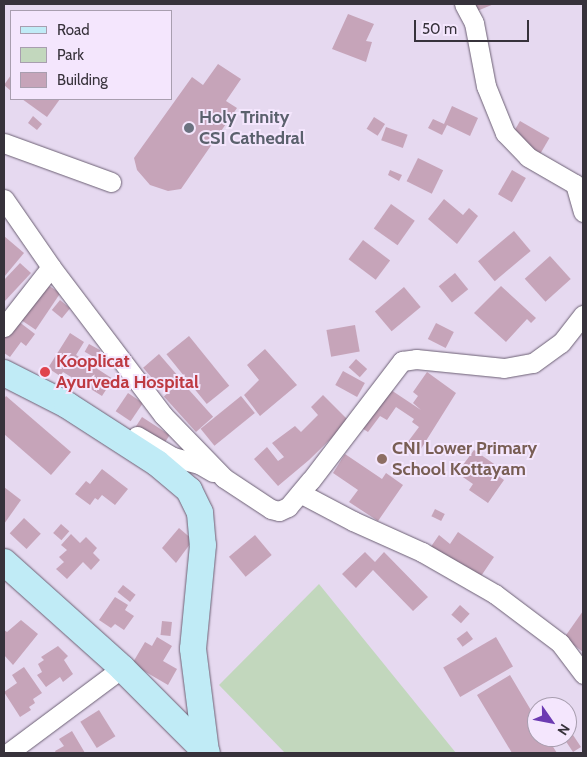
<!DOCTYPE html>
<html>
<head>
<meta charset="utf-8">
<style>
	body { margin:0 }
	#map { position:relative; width:587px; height:757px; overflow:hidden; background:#e6d9f0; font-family:Cabin,sans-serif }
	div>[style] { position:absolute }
	.green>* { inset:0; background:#c2d7bd }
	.building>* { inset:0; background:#c6a4b9; transform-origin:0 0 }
	.roads { filter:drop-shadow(0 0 1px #6c6074) drop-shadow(0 0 1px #6c6074) }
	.street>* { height:19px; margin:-9.5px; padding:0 9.5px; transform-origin:9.5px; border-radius:9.5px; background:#fff }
	.secondary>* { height:26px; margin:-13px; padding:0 13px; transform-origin:13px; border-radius:13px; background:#c0ebf6 }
	.dots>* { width:14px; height:14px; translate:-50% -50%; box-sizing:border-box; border:2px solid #f4e6fd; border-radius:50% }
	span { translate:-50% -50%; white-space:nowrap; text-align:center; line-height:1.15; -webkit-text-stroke:4px #f4e6fd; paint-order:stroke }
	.worship-label { font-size:18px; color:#5b616d; font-weight:700 }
	.left { translate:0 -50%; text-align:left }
	.health-label { font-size:18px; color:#be3a42; font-weight:700 }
	.education-label { font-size:18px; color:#785e54; font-weight:700 }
	.frame { position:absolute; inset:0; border:5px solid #37323b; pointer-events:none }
	.legend { position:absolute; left:10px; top:10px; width:162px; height:90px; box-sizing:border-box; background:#f4e6fd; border:1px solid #a89eaf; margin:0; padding:6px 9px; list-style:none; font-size:15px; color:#37323b }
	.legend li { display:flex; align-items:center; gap:10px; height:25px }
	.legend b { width:25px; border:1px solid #a89eaf }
	.north { position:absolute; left:527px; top:697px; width:50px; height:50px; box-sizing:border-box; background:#f4e6fd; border:1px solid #a89eaf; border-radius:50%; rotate:123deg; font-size:14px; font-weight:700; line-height:20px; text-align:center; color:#37323b }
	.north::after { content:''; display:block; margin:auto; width:18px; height:22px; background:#6c3bb2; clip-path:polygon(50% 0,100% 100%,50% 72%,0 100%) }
	.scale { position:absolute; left:414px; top:20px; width:115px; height:22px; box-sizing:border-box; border:2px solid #37323b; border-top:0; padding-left:6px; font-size:15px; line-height:18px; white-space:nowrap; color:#37323b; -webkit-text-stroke:4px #f4e6fd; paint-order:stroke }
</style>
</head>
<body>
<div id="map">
	<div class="green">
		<i style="clip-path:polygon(319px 584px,456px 753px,285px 753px,219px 685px)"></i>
	</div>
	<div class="building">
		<i style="clip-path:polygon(474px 4px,494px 4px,477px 11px)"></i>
		<i style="clip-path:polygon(348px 14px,374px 24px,366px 41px,372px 42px,366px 62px,332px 49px)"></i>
		<i style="clip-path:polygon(218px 64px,241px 79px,226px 101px,237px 108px,181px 189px,168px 191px,150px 185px,137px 170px,134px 158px,192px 77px,203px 85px)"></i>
		<i style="clip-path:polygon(11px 75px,11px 91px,4px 85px)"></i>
		<i style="clip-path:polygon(22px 99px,60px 99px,47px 117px)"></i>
		<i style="clip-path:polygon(452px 106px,478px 118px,470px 136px,447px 125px,442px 135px,428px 128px,433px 119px,444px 124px)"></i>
		<i style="clip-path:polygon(33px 116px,42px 124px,37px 130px,28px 123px)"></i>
		<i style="left:374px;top:117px;width:13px;height:14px;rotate:32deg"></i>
		<i style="left:520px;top:121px;width:34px;height:22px;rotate:30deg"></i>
		<i style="left:386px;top:127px;width:23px;height:14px;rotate:20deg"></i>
		<i style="left:418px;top:158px;width:28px;height:26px;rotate:26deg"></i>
		<i style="clip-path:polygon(390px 170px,402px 175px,399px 181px,388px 175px)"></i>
		<i style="left:512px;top:170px;width:16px;height:28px;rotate:30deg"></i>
		<i style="clip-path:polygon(444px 199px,463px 215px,469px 208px,478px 216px,457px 244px,428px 219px)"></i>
		<i style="left:391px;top:204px;width:29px;height:30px;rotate:35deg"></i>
		<i style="left:514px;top:231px;width:26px;height:47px;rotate:50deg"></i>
		<i style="clip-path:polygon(4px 236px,24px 253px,4px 277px)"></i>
		<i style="left:363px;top:240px;width:34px;height:24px;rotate:37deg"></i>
		<i style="left:550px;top:256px;width:31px;height:34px;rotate:48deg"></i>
		<i style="clip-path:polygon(20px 263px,31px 273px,4px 302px,4px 280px)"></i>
		<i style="left:455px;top:273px;width:21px;height:21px;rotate:51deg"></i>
		<i style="left:42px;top:281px;width:22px;height:44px;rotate:34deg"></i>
		<i style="clip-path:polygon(501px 286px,536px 318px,531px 323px,527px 319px,506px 342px,474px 313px)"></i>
		<i style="left:404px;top:287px;width:26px;height:38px;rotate:50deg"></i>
		<i style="left:60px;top:300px;width:13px;height:13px;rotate:39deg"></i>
		<i style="clip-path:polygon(14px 318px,35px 334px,26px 346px,21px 342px,10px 357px,4px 353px,4px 332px)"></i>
		<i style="left:436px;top:323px;width:20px;height:18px;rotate:27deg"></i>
		<i style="left:355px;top:325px;width:27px;height:29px;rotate:80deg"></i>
		<i style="clip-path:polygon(70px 333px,84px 342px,76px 355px,113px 379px,102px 396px,63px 372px,60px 376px,48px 368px)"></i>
		<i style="left:189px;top:336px;width:64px;height:29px;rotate:51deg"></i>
		<i style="left:89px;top:344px;width:13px;height:9px;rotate:29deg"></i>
		<i style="clip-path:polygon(265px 349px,297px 385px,260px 416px,244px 395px,259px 380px,247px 365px)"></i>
		<i style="left:159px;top:354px;width:28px;height:21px;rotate:49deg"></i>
		<i style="left:356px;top:359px;width:15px;height:11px;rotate:42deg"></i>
		<i style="left:343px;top:371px;width:25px;height:16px;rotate:29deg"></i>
		<i style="clip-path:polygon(427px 372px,456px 393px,419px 452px,407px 443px,419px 427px,412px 422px,414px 419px,396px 407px,387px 420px,380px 416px,368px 432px,360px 427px,388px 388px,421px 410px,413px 403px,418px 396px,413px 392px)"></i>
		<i style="left:181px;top:381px;width:48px;height:23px;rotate:48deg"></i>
		<i style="left:128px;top:393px;width:18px;height:22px;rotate:34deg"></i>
		<i style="clip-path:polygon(323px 395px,349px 421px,309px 460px,278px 486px,254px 459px,267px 447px,278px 461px,284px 457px,272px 443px,295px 426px,301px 432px,318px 415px,311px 407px)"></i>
		<i style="clip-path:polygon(6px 396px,71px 452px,51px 475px,4px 434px,4px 399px)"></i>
		<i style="left:241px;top:396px;width:22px;height:52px;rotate:51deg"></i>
		<i style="left:142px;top:417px;width:33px;height:16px;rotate:33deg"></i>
		<i style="clip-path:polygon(474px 450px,497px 466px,493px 472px,504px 480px,488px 503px,469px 490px,473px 484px,457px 473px)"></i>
		<i style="clip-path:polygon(345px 454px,382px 479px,386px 473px,403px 485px,378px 521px,349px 502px,358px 490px,333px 473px)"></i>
		<i style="clip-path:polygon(102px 469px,128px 489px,115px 505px,102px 495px,98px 500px,95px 498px,90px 505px,75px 494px,86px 481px,90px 484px)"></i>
		<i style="clip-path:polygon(4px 487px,21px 500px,4px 524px)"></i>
		<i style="left:435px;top:509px;width:11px;height:8px;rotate:27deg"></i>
		<i style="left:24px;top:518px;width:23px;height:21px;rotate:43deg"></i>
		<i style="left:61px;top:524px;width:11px;height:12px;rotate:41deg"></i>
		<i style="clip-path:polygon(179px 528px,193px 540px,176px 563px,162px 548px)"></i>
		<i style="clip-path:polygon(458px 532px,494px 557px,477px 582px,430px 548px,439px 535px,450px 544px)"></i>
		<i style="clip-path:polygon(71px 534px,80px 543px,86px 537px,97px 548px,93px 553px,100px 560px,91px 570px,83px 562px,67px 579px,56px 569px,64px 562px,59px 557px,67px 550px,61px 545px)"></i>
		<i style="left:255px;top:535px;width:26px;height:34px;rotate:50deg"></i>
		<i style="clip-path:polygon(365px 552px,375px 562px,384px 552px,428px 597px,413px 611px,373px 570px,356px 588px,342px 574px)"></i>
		<i style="left:123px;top:585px;width:16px;height:9px;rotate:38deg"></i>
		<i style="clip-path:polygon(115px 597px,128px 605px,125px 610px,134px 616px,124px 630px,115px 624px,111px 628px,99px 620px)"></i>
		<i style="left:460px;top:605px;width:13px;height:13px;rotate:42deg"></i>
		<i style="clip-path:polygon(583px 611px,583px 652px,564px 638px)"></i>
		<i style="clip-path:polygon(21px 620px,38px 634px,13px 665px,4px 655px,4px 630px,7px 632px)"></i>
		<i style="left:162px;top:621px;width:10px;height:14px;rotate:6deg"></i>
		<i style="left:467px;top:631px;width:10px;height:13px;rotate:53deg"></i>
		<i style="clip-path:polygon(157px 637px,172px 646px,163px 661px,177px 669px,168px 685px,132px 664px,145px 642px,152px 646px)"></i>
		<i style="left:496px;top:637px;width:34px;height:61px;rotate:60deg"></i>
		<i style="clip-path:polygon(58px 646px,68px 656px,64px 660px,73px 674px,63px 682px,60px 677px,46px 687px,37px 675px,42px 672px,38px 664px,44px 660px,41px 657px)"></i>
		<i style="clip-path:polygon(24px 667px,42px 693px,33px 699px,35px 703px,29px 707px,31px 710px,20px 717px,4px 692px,17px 683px,12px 675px)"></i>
		<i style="clip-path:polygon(510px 675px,535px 717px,537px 716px,537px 737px,552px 737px,548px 739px,557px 753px,512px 753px,477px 695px)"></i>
		<i style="left:99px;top:710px;width:31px;height:22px;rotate:58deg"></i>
		<i style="clip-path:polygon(567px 726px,581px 747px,573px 752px,563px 737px,567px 737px)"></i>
		<i style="clip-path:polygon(72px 731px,85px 753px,56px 753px,55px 751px,64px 746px,59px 739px)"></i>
	</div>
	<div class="roads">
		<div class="street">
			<i style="left:464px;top:4px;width:21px;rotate:62deg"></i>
			<i style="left:474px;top:23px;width:64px;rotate:79.2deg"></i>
			<i style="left:486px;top:86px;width:51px;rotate:68deg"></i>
			<i style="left:505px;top:133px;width:33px;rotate:46deg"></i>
			<i style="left:528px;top:157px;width:54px;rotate:29.9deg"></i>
			<i style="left:575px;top:184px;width:29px;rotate:74deg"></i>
			<i style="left:4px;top:143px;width:114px;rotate:20deg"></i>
			<i style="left:4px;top:199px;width:83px;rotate:55.3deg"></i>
			<i style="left:51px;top:267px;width:186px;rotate:52.9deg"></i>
			<i style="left:163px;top:415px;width:88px;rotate:45.9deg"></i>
			<i style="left:224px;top:478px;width:56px;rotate:33.4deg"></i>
			<i style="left:271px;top:509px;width:8px;rotate:14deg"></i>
			<i style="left:279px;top:511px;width:10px;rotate:-24deg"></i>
			<i style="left:288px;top:507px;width:35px;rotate:-50deg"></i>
			<i style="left:311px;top:480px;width:150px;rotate:-52.6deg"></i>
			<i style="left:402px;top:361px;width:14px;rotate:-8deg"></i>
			<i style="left:416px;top:359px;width:88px;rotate:5.8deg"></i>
			<i style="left:504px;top:368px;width:29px;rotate:-10deg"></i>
			<i style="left:533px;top:363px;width:34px;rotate:-36deg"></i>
			<i style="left:561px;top:343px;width:36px;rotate:-52deg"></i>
			<i style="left:4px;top:327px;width:76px;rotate:-51.9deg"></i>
			<i style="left:137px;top:436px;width:42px;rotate:30.3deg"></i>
			<i style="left:173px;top:457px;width:27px;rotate:15deg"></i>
			<i style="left:199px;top:464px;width:16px;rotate:30deg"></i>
			<i style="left:300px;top:493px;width:60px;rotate:27.8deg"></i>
			<i style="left:353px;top:521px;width:76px;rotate:24.2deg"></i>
			<i style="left:422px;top:552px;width:84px;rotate:29.9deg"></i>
			<i style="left:495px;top:594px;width:81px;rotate:37deg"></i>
			<i style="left:560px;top:643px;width:39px;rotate:53deg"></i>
			<i style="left:8px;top:753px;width:142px;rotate:-36.7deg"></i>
		</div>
		<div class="secondary">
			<i style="left:4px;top:373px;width:71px;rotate:26.9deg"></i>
			<i style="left:67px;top:405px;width:107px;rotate:32.8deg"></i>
			<i style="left:157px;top:463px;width:42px;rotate:40.2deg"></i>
			<i style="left:189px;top:490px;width:25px;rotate:64deg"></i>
			<i style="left:200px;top:513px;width:32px;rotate:85deg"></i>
			<i style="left:203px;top:545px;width:104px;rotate:95.5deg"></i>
			<i style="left:193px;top:649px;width:104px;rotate:82.8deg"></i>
			<i style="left:4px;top:562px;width:159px;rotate:41.9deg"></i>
			<i style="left:122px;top:668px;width:120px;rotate:45deg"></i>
		</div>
	</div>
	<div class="dots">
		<i style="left:189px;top:128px;background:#6b7280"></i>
		<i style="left:45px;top:372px;background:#e0444e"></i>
		<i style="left:382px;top:459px;background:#8d6e63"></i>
	</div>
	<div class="worship-label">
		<span class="left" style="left:199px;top:128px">Holy Trinity<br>CSI Cathedral</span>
	</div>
	<div class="health-label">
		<span class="left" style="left:56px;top:372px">Kooplicat<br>Ayurveda Hospital</span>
	</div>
	<div class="education-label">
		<span class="left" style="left:392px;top:459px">CNI Lower Primary<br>School Kottayam</span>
	</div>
	<div class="frame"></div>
	<ul class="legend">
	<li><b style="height:6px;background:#c0ebf6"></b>Road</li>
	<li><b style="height:14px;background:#c2d7bd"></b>Park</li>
	<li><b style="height:14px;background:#c6a4b9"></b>Building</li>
	</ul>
	<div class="north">N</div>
	<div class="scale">50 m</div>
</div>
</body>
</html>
